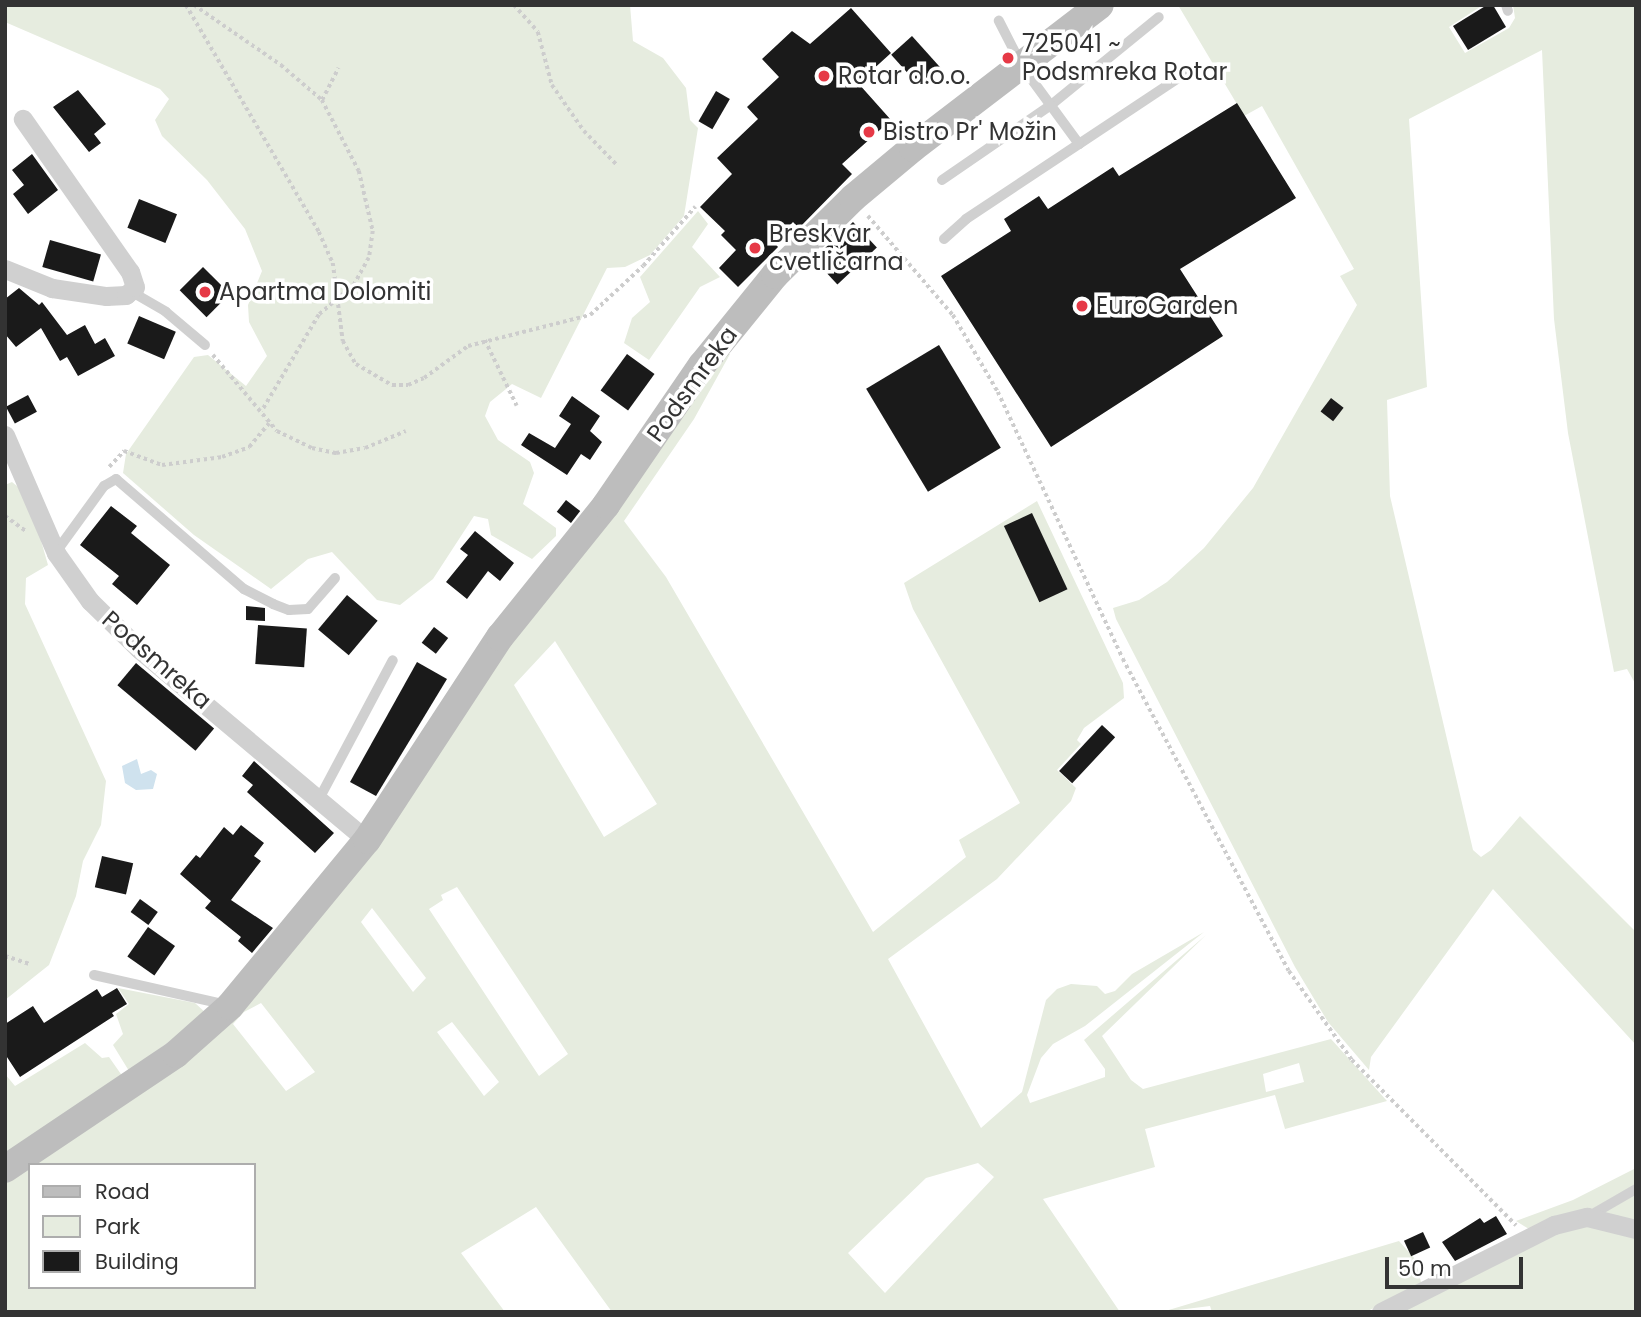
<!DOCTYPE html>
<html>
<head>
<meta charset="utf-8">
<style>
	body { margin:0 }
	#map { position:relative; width:1641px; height:1317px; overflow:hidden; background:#fff; font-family:Poppins,sans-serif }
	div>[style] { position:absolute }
	.green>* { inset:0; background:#e6ecdf }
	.water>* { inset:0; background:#cfe2ee }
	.building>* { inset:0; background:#1a1a1a; transform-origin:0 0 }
	.path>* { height:3.5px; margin-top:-1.75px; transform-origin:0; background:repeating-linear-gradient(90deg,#cdcdcd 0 3.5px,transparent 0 7px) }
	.lane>* { height:10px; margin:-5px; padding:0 5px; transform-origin:5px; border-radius:5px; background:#d0d0d0 }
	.street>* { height:19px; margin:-9.5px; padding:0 9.5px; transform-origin:9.5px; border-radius:9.5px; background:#d0d0d0 }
	.secondary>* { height:28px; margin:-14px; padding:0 14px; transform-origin:14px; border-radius:14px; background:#bdbdbd }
	.dots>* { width:19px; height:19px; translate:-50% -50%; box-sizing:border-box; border:4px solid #fff; border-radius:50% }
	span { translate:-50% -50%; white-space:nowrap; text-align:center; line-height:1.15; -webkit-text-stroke:7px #fff; paint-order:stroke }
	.poi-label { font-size:24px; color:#333 }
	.left { translate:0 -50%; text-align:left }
	.street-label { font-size:24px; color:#333 }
	.frame { position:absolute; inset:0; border:7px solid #333; pointer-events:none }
	.legend { position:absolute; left:28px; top:1163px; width:228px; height:126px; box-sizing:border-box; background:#fff; border:2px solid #adadad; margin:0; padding:9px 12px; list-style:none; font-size:21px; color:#333 }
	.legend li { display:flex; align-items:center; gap:14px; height:35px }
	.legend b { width:35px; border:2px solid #adadad }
	.scale { position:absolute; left:1385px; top:1257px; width:138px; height:32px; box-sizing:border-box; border:4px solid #333; border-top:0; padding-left:9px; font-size:21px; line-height:24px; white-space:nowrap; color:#333; -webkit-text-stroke:5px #fff; paint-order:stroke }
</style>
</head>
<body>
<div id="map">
	<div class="green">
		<i style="clip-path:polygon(5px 5px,630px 5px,633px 41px,663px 58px,686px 88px,690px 120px,698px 128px,684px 216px,650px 255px,625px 267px,607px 268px,541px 398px,512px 384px,490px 402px,485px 416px,498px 440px,530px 462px,534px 473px,523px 504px,556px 528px,556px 536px,532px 559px,491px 535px,488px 519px,474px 516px,433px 579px,400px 605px,377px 600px,332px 552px,308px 559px,271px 589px,194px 535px,123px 473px,126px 454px,194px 357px,208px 355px,246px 386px,267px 356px,249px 322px,248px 305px,262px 271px,245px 229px,207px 180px,162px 136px,155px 120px,169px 99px,160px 89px,5px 22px)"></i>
		<i style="clip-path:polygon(1178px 5px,1483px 5px,1449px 27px,1465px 53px,1509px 28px,1515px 18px,1513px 5px,1636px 5px,1636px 685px,1627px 669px,1614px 672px,1568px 433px,1554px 319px,1542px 50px,1409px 119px,1427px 387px,1387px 400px,1390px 496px,1473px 850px,1481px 857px,1491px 850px,1520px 816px,1636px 932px,1636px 1045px,1493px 889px,1371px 1057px,1369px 1070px,1328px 1022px,1295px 967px,1116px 619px,1113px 608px,1139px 600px,1167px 582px,1204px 548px,1253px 488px,1357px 305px,1340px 276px,1354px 269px,1262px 106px,1244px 116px)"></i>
		<i style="clip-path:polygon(698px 211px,708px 224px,692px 247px,720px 277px,700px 287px,649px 360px,624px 343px,632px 318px,650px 302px,640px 277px)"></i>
		<i style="clip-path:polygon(evenodd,726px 353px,730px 354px,694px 419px,624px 521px,666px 577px,873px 932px,966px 857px,959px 840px,1020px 803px,913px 609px,904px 583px,1037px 501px,1123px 683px,1124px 698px,1084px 728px,1077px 740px,1081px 744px,1057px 770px,1076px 788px,1071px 801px,997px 879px,888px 959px,981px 1128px,1022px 1092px,1046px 1000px,1057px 989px,1071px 984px,1097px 986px,1105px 994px,1115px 991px,1132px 974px,1204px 932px,1085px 1026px,1053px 1044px,1041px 1058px,1027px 1095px,1030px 1103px,1105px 1077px,1105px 1069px,1084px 1040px,1206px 935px,1102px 1036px,1131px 1080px,1143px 1089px,1331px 1039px,1387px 1101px,1285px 1129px,1275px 1095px,1145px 1129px,1155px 1167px,1043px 1199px,1120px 1312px,612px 1312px,536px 1207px,461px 1253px,505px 1312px,5px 1312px,5px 1181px,30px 1165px,30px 1287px,254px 1287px,254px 1165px,30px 1165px,150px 1086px,450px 724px,726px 353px,555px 641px,657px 804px,604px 837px,514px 685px,555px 641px,726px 353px,457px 887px,568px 1054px,539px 1076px,429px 909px,443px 900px,441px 895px,457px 887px,726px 353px,372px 908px,426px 978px,413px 992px,361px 922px,372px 908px,726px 353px,261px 1003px,315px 1072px,286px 1091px,233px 1024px,244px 1012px,261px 1003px,726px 353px,452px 1022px,499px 1082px,484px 1096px,437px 1032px,452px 1022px,726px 353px,1299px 1063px,1304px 1082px,1266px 1092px,1263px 1074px,1299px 1063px,726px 353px,978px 1163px,994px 1177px,885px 1293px,848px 1253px,926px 1178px,978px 1163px)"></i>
		<i style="clip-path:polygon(12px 482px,28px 495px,48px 565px,26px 578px,25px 604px,106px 781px,101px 825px,83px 861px,76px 896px,49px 965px,5px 1000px,5px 485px)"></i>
		<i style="clip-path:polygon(118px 988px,195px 1003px,207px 1014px,129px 1071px,113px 1045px,123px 1034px,116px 1014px,129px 1004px)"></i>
		<i style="clip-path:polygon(85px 1043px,102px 1058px,109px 1057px,123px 1077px,5px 1155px,5px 1074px,15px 1086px)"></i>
		<i style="clip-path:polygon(1636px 1168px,1636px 1184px,1586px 1213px,1529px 1229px,1516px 1221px,1573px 1200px)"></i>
		<i style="clip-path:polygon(1636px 1194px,1636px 1223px,1603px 1213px)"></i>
		<i style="clip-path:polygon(1587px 1222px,1636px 1235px,1636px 1312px,1390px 1312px,1536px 1238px)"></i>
		<i style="clip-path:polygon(1399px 1241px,1415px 1259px,1421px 1282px,1418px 1289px,1365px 1312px,1212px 1312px,1210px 1306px,1162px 1312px)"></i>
	</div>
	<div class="water">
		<i style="clip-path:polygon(137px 759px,141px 774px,151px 770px,157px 774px,153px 789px,136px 790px,125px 783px,122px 766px)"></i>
	</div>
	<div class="building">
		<i style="clip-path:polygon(1487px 5px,1493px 5px,1506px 27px,1468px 50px,1453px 26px)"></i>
		<i style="clip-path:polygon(851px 8px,891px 53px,858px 83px,891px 120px,842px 164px,852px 174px,799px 228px,793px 222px,774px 242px,778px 247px,738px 287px,719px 268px,736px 250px,721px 235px,725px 231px,700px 207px,732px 174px,717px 158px,758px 119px,747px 107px,779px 77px,762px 59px,792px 31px,810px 44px)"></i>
		<i style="left:912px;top:36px;width:43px;height:28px;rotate:48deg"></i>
		<i style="clip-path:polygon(78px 90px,106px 124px,94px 134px,101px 143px,89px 152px,53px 107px)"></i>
		<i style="left:716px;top:91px;width:16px;height:35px;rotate:30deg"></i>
		<i style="clip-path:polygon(1237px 103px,1296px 198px,1180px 269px,1223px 336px,1051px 447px,941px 276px,1011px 231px,1004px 219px,1039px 196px,1048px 209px,1113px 167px,1119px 176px)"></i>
		<i style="clip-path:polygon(32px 154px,58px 190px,28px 214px,13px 194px,24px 185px,12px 170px)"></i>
		<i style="left:139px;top:199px;width:41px;height:31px;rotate:22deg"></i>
		<i style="left:853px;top:222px;width:35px;height:54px;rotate:47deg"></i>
		<i style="left:50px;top:240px;width:53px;height:28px;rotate:16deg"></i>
		<i style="left:203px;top:267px;width:38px;height:33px;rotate:45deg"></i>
		<i style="clip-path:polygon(19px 288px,39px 305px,42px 302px,67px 335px,85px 325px,95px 344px,105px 338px,115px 356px,78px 376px,67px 357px,60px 361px,41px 328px,16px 347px,5px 334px,5px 299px)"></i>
		<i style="left:139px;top:316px;width:40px;height:30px;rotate:23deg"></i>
		<i style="left:939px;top:345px;width:120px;height:85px;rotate:59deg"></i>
		<i style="left:627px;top:354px;width:34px;height:45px;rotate:36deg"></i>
		<i style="left:28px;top:395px;width:19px;height:25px;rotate:62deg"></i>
		<i style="clip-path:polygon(572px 396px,600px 416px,590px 431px,602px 442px,590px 460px,581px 454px,567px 475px,521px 445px,529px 433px,555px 448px,571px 424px,559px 416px)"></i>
		<i style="left:1331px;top:398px;width:16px;height:17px;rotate:38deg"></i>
		<i style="left:566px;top:500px;width:18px;height:15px;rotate:38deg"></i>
		<i style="clip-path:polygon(111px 506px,137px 526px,131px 533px,170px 565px,137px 605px,112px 584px,119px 576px,80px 545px)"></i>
		<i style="left:1032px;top:513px;width:84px;height:31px;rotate:65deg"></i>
		<i style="clip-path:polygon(475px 531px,514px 563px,500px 581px,488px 571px,467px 599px,446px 582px,468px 555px,460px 549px)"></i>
		<i style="left:347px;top:595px;width:40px;height:45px;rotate:40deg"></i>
		<i style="clip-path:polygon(246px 606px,265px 608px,265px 621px,246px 620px)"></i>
		<i style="left:258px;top:625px;width:49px;height:39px;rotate:4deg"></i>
		<i style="left:434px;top:627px;width:18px;height:20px;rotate:38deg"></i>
		<i style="clip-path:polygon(417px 662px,447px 679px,376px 796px,350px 782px)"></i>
		<i style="left:136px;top:663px;width:102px;height:29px;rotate:40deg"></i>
		<i style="left:1102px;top:725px;width:18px;height:63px;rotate:43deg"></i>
		<i style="clip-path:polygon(254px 761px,334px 833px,315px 853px,247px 792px,253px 785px,242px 776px)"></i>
		<i style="clip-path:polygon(241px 825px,264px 843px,254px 856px,261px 861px,231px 900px,273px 928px,252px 953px,238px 941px,241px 937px,205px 908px,211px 901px,180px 874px,196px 855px,200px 858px,224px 827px,233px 835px)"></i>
		<i style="left:102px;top:856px;width:32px;height:32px;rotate:13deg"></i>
		<i style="left:140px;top:899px;width:22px;height:16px;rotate:36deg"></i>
		<i style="left:148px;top:927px;width:33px;height:36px;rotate:35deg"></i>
		<i style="clip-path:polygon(117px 988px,127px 1004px,112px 1013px,114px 1016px,20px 1077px,5px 1054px,5px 1024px,33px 1006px,44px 1023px,97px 989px,102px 997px)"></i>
		<i style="clip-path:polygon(1496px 1216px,1507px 1234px,1455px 1261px,1442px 1242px,1480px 1218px,1484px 1223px)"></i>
		<i style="left:1423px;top:1232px;width:17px;height:21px;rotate:65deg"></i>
	</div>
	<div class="path">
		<i style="left:186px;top:5px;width:263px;rotate:59.6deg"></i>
		<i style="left:319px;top:232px;width:34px;rotate:66deg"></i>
		<i style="left:333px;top:263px;width:79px;rotate:82.7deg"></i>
		<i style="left:343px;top:341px;width:26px;rotate:61deg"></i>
		<i style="left:356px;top:364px;width:42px;rotate:30.3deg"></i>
		<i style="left:392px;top:385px;width:16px"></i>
		<i style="left:408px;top:385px;width:17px;rotate:-24deg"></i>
		<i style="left:424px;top:378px;width:54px;rotate:-36deg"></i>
		<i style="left:468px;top:346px;width:126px;rotate:-14.3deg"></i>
		<i style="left:590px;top:315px;width:72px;rotate:-42.8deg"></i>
		<i style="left:643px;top:266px;width:79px;rotate:-48.6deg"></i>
		<i style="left:194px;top:5px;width:106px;rotate:34.6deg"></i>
		<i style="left:281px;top:65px;width:54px;rotate:40.5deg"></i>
		<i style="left:322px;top:100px;width:80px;rotate:62.5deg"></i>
		<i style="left:359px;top:171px;width:62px;rotate:76.9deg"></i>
		<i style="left:373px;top:231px;width:27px;rotate:98deg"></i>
		<i style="left:369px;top:258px;width:31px;rotate:119deg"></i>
		<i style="left:354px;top:285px;width:46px;rotate:139.4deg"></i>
		<i style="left:319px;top:315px;width:112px;rotate:120.7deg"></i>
		<i style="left:514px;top:5px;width:36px;rotate:48deg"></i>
		<i style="left:538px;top:32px;width:55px;rotate:75.2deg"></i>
		<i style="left:552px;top:85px;width:56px;rotate:55.2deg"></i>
		<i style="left:584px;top:131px;width:47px;rotate:45.9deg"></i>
		<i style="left:322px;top:100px;width:36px;rotate:-63deg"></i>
		<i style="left:868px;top:216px;width:130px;rotate:49.4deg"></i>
		<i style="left:953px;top:315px;width:89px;rotate:59.7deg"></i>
		<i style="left:998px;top:392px;width:295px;rotate:64.9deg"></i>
		<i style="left:1123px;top:659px;width:353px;rotate:62deg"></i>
		<i style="left:1289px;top:971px;width:109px;rotate:54.7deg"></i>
		<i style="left:1352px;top:1060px;width:233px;rotate:45.2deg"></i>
		<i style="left:485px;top:340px;width:73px;rotate:64.1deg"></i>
		<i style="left:213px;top:355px;width:99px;rotate:49.9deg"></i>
		<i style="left:277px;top:431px;width:39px;rotate:26deg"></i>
		<i style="left:312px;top:448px;width:25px;rotate:12deg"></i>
		<i style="left:336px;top:453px;width:29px;rotate:-10deg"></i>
		<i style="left:365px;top:448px;width:44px;rotate:-22.5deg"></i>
		<i style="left:109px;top:467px;width:22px;rotate:-47deg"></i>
		<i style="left:124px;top:451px;width:40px;rotate:20.2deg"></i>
		<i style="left:162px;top:465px;width:61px;rotate:-7.6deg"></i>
		<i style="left:222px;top:457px;width:29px;rotate:-20deg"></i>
		<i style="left:249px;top:447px;width:31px;rotate:-50deg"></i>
		<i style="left:5px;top:516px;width:26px;rotate:36deg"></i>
		<i style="left:5px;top:956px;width:26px;rotate:18deg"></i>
	</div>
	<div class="lane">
		<i style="left:1506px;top:5px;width:6px;rotate:72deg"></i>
		<i style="left:1079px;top:144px;width:125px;rotate:-33.6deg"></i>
		<i style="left:942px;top:180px;width:132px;rotate:-34.5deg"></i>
		<i style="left:1051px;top:105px;width:139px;rotate:-39.2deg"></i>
		<i style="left:944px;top:239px;width:30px;rotate:-42deg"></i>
		<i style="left:966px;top:219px;width:136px;rotate:-33.6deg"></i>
		<i style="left:1079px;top:144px;width:97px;rotate:-126.2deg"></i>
		<i style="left:1022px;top:66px;width:51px;rotate:-117.1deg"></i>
		<i style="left:132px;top:292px;width:39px;rotate:30deg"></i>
		<i style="left:166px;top:312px;width:51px;rotate:40.2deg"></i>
		<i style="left:56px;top:552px;width:82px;rotate:-54deg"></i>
		<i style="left:104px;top:486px;width:14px;rotate:-30deg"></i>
		<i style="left:116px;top:479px;width:169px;rotate:40.7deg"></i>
		<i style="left:244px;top:589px;width:33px;rotate:27deg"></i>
		<i style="left:273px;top:604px;width:17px;rotate:21deg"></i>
		<i style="left:289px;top:610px;width:19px;rotate:-3deg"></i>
		<i style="left:308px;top:609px;width:41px;rotate:-48.9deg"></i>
		<i style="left:319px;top:799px;width:157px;rotate:-62deg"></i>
		<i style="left:94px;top:975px;width:136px;rotate:12.7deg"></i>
		<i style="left:1591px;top:1215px;width:52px;rotate:-30deg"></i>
	</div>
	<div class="street">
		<i style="left:5px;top:269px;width:51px;rotate:22deg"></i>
		<i style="left:52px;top:288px;width:55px;rotate:8.4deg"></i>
		<i style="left:106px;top:296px;width:20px;rotate:-3deg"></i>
		<i style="left:126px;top:295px;width:12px;rotate:-42deg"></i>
		<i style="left:135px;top:287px;width:16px;rotate:-108deg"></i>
		<i style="left:130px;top:272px;width:187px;rotate:-125deg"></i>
		<i style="left:5px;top:435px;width:129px;rotate:66.6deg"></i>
		<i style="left:56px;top:553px;width:59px;rotate:54.7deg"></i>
		<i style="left:90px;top:601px;width:69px;rotate:44.4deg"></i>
		<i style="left:139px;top:649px;width:297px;rotate:40deg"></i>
		<i style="left:1381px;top:1312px;width:194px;rotate:-26.7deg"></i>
		<i style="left:1554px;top:1225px;width:34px;rotate:-14deg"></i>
		<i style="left:1587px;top:1217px;width:50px;rotate:13.8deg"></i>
	</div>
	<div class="secondary">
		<i style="left:5px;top:1169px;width:206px;rotate:-33.9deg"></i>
		<i style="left:176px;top:1054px;width:72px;rotate:-41.6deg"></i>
		<i style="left:230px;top:1006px;width:215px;rotate:-50.5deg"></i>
		<i style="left:367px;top:840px;width:243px;rotate:-56.8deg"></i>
		<i style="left:500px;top:637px;width:169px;rotate:-51.2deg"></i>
		<i style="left:606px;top:505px;width:170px;rotate:-55.6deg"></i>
		<i style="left:702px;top:365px;width:116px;rotate:-51deg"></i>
		<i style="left:775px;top:275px;width:110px;rotate:-44.6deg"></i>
		<i style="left:853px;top:198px;width:78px;rotate:-39.8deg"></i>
		<i style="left:913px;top:148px;width:235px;rotate:-37.4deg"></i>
	</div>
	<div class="dots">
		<i style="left:1008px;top:58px;background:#e63946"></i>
		<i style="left:824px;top:76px;background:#e63946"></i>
		<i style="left:869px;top:132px;background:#e63946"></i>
		<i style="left:755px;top:248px;background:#e63946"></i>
		<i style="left:205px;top:292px;background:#e63946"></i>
		<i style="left:1082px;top:306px;background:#e63946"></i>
	</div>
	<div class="poi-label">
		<span class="left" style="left:1022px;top:58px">725041 ~<br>Podsmreka Rotar</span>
		<span class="left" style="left:838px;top:76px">Rotar d.o.o.</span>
		<span class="left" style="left:883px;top:132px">Bistro Pr' Možin</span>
		<span class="left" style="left:769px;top:248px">Breskvar<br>cvetličarna</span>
		<span class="left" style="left:219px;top:292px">Apartma Dolomiti</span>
		<span class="left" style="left:1096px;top:306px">EuroGarden</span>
	</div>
	<div class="street-label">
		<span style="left:692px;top:384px;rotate:-54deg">Podsmreka</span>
		<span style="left:157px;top:660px;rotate:41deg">Podsmreka</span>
	</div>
	<div class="frame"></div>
	<ul class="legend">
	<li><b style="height:9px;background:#bdbdbd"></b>Road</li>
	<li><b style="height:19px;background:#e6ecdf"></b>Park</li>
	<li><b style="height:19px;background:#1a1a1a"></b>Building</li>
	</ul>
	<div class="scale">50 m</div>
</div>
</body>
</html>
